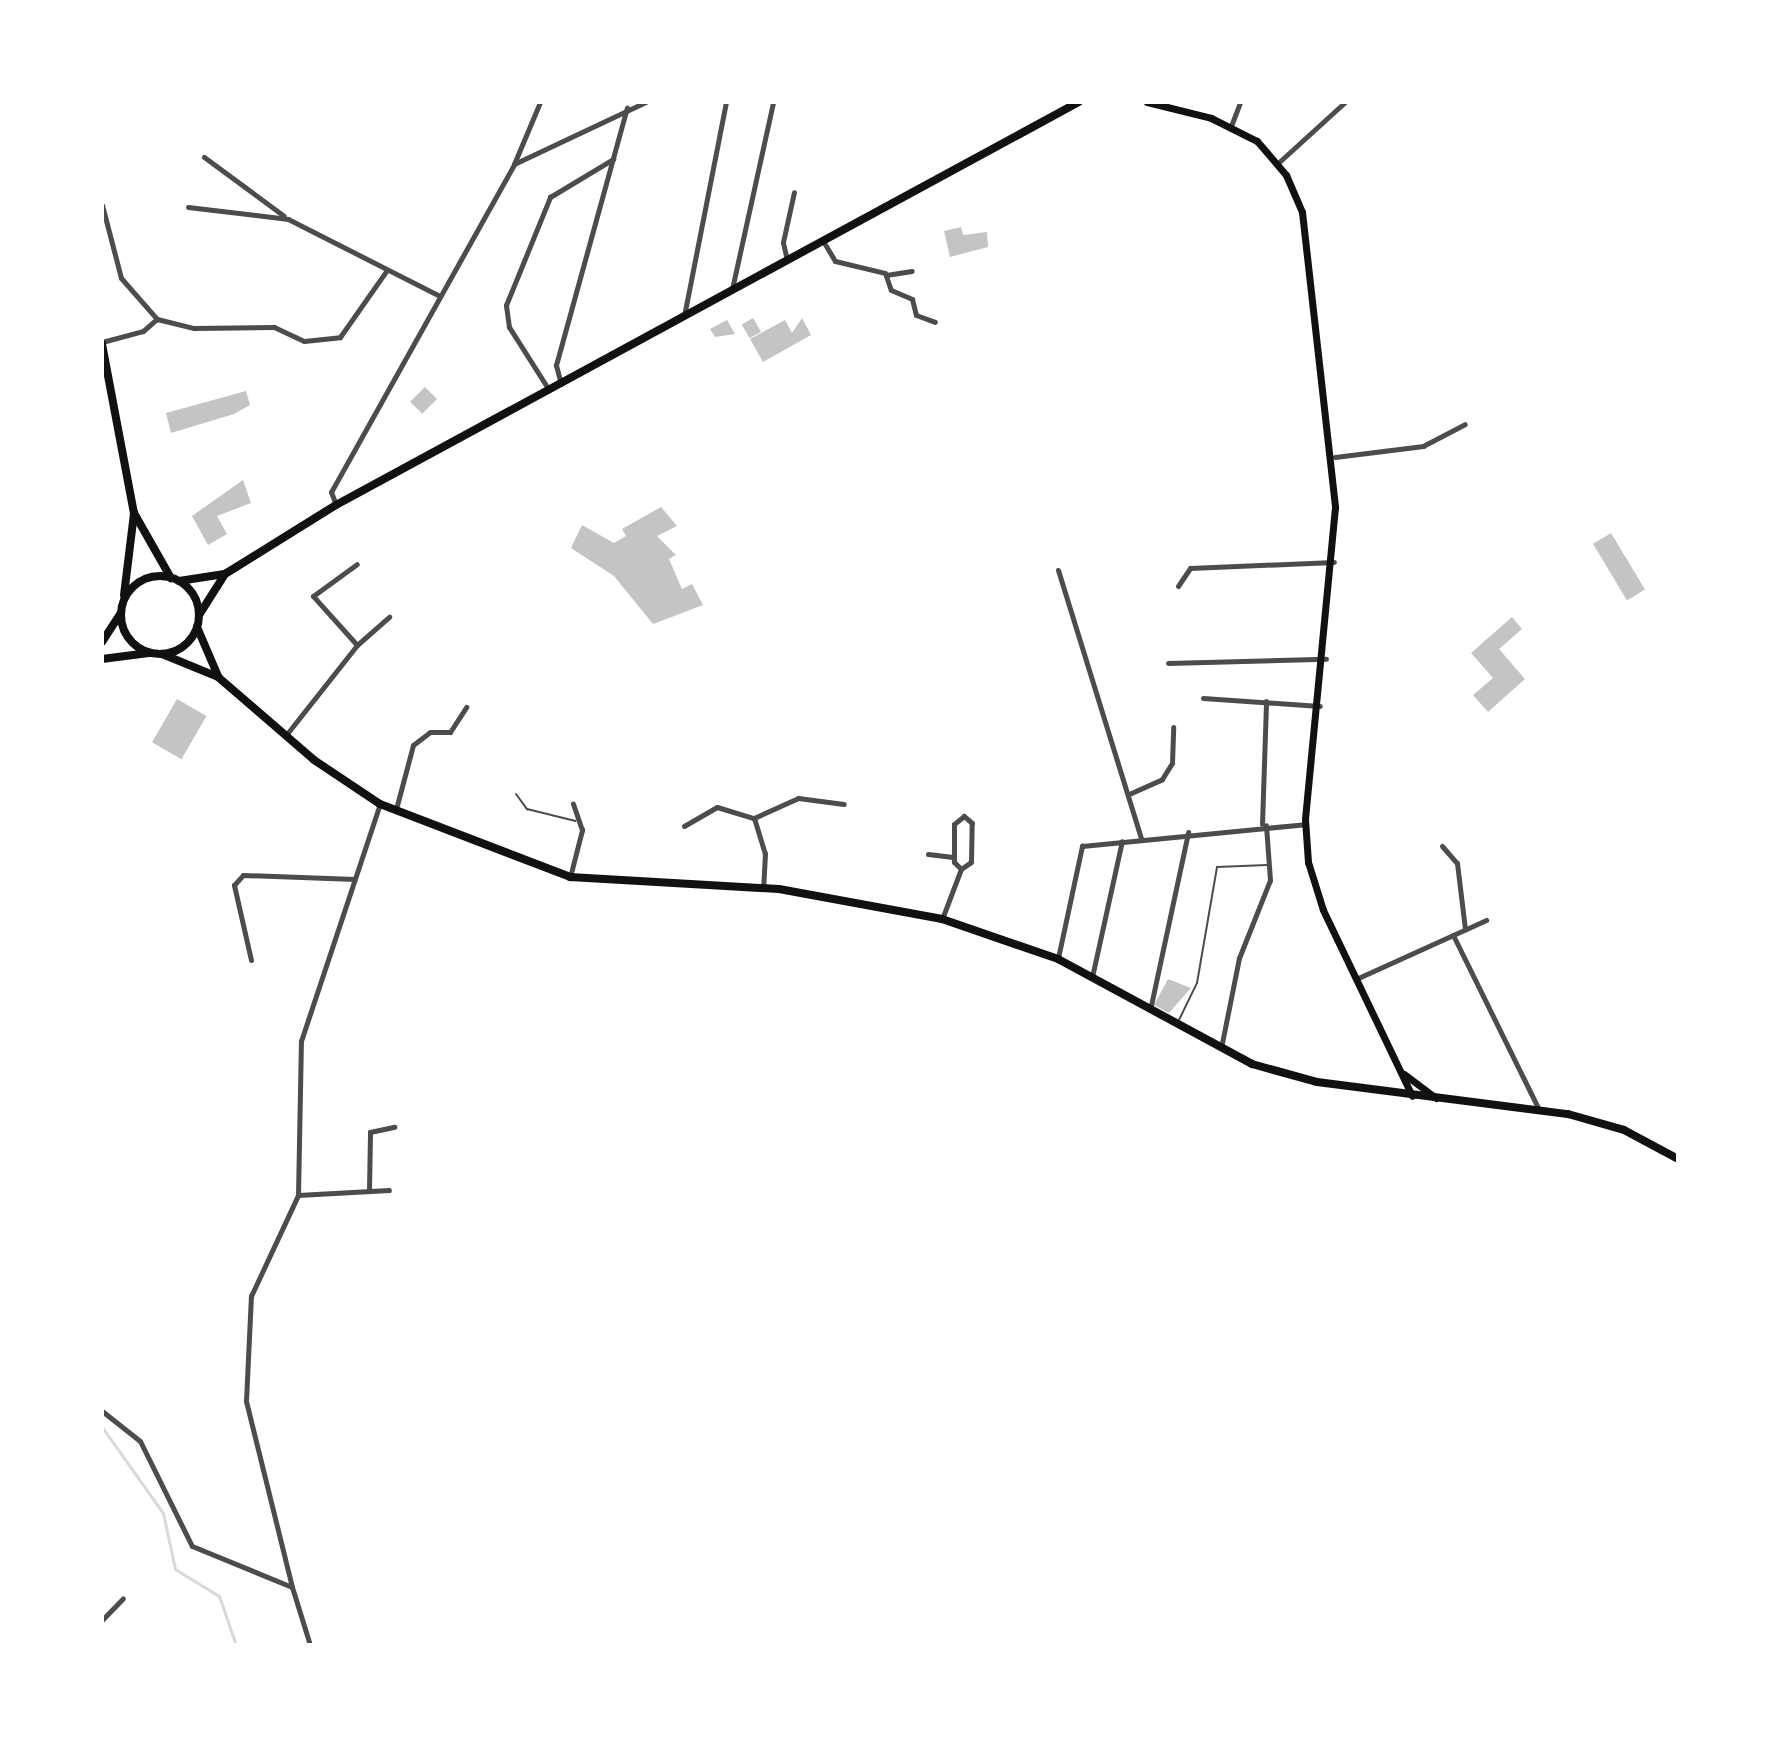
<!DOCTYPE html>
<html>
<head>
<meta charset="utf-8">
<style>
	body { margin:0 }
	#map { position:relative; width:1780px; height:1747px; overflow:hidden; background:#fff; font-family:Figtree,sans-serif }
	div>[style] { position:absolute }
	.stream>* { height:3px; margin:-1.5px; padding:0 1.5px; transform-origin:1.5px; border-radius:1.5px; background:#d9d9d9 }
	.building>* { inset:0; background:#c4c4c4; transform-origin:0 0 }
	.service>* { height:2px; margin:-1px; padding:0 1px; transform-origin:1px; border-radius:1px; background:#4c4c4c }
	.minor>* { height:5px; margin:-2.5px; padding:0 2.5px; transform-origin:2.5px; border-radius:2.5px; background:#4c4c4c }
	.secondary>* { height:7px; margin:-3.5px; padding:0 3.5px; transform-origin:3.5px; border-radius:3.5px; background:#111 }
	.primary>* { height:8px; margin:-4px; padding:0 4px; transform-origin:4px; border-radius:4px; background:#111 }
	.trunk>* { height:8px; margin:-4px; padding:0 4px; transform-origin:4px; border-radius:4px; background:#111 }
	.trunk>.ring { margin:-4px; padding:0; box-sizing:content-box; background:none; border:8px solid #111; border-radius:50% }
	span { translate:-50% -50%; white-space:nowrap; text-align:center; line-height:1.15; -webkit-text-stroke:6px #fff; paint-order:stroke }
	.frame { position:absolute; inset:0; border:104px solid #fff; pointer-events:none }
</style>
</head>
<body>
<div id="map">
	<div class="stream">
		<i style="left:102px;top:1427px;width:105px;rotate:54.7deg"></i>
		<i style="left:163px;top:1513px;width:57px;rotate:77.9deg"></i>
		<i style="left:175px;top:1569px;width:52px;rotate:31.5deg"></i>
		<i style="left:219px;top:1596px;width:52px;rotate:70.9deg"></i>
	</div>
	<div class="building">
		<i style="clip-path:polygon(961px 227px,963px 235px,987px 232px,988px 247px,950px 257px,944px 231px)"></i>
		<i style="left:753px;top:318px;width:16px;height:13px;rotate:60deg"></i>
		<i style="clip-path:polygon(802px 318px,811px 335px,763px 362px,750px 339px,785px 320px,792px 333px)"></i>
		<i style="clip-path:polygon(727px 320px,735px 334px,715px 337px,710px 329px)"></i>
		<i style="left:425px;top:387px;width:17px;height:21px;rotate:45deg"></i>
		<i style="clip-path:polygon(246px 391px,250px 405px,234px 414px,171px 433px,166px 413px)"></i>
		<i style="clip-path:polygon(243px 480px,251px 503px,217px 516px,227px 534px,208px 545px,192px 516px)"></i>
		<i style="clip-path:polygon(661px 507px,677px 526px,657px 536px,676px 555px,669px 559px,682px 589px,692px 584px,703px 605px,653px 624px,614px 576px,571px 548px,582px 525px,614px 543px,626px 536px,622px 529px)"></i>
		<i style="left:1611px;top:533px;width:66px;height:21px;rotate:59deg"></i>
		<i style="clip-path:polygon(1512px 617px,1522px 629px,1499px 649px,1525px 679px,1488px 712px,1473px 695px,1493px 678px,1471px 653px)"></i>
		<i style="left:177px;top:699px;width:34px;height:50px;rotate:30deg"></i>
		<i style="clip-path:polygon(1168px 979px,1191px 988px,1169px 1013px,1154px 1005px)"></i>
	</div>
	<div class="service">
		<i style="left:516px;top:794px;width:19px;rotate:54deg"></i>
		<i style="left:527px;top:809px;width:50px;rotate:13.8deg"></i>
		<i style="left:1179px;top:1020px;width:41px;rotate:-64.1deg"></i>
		<i style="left:1197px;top:983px;width:118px;rotate:-80.2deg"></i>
		<i style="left:1217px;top:867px;width:50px;rotate:-2.3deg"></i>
	</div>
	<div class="minor">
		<i style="left:1231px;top:126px;width:26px;rotate:-69deg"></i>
		<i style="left:204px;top:157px;width:99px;rotate:36.4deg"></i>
		<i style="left:1278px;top:163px;width:91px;rotate:-42.3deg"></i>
		<i style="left:514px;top:164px;width:146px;rotate:-25.2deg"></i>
		<i style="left:102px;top:205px;width:75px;rotate:75.4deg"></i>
		<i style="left:121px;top:278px;width:55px;rotate:48.7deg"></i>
		<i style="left:188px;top:207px;width:101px;rotate:6.8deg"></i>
		<i style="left:288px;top:219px;width:168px;rotate:26.9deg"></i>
		<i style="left:823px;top:241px;width:23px;rotate:59deg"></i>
		<i style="left:835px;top:261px;width:51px;rotate:13.5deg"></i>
		<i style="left:885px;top:273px;width:18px;rotate:71deg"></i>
		<i style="left:891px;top:290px;width:23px;rotate:23deg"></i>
		<i style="left:912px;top:299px;width:16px;rotate:76deg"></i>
		<i style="left:916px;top:315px;width:20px;rotate:20deg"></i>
		<i style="left:787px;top:260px;width:18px;rotate:-103deg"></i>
		<i style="left:783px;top:242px;width:51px;rotate:-77.6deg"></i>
		<i style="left:886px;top:275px;width:26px;rotate:-9deg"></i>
		<i style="left:732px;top:289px;width:191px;rotate:-77.6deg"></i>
		<i style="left:684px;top:316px;width:218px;rotate:-78.9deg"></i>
		<i style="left:102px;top:342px;width:42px;rotate:-15deg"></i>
		<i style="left:143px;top:331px;width:18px;rotate:-41deg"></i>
		<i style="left:157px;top:319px;width:38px;rotate:14deg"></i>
		<i style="left:194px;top:328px;width:80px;rotate:-0.7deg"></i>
		<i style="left:274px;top:327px;width:33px;rotate:25deg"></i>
		<i style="left:304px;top:341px;width:36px;rotate:-6deg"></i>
		<i style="left:340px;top:337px;width:82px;rotate:-55deg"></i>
		<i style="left:561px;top:384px;width:20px;rotate:-105deg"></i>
		<i style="left:556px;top:365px;width:267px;rotate:-74.6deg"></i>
		<i style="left:549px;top:390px;width:75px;rotate:-122.4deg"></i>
		<i style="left:509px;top:327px;width:22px;rotate:-98deg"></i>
		<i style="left:506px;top:305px;width:117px;rotate:-67.8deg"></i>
		<i style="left:550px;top:197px;width:74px;rotate:-31.1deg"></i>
		<i style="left:1335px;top:457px;width:89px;rotate:-7.1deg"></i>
		<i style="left:1423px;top:446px;width:47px;rotate:-27.6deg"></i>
		<i style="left:336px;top:505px;width:14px;rotate:-111deg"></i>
		<i style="left:331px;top:492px;width:376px;rotate:-60.8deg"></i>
		<i style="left:514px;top:164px;width:67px;rotate:-67.2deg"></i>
		<i style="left:1058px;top:570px;width:281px;rotate:72.8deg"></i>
		<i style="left:1178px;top:586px;width:22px;rotate:-56deg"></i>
		<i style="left:1190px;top:568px;width:144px;rotate:-2.4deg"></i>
		<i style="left:357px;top:645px;width:43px;rotate:-41.2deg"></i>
		<i style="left:1168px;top:663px;width:158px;rotate:-1.5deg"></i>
		<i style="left:1203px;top:698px;width:117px;rotate:3.9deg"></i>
		<i style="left:286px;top:735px;width:115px;rotate:-51.7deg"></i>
		<i style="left:357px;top:645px;width:66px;rotate:-131.9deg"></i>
		<i style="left:313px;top:596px;width:54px;rotate:-36deg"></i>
		<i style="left:1129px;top:794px;width:36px;rotate:-24deg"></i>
		<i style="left:1162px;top:779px;width:19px;rotate:-58deg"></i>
		<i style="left:1172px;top:763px;width:36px;rotate:-88deg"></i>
		<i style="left:396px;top:809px;width:66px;rotate:-75.1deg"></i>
		<i style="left:413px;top:745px;width:21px;rotate:-37deg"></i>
		<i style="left:430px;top:732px;width:20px"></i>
		<i style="left:450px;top:732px;width:30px;rotate:-57deg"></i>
		<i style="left:754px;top:818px;width:48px;rotate:-24.4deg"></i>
		<i style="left:798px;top:798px;width:46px;rotate:7.4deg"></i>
		<i style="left:1262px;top:824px;width:123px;rotate:-88.1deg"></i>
		<i style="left:684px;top:826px;width:38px;rotate:-30deg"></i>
		<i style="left:717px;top:807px;width:39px;rotate:17deg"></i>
		<i style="left:754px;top:818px;width:37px;rotate:73deg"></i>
		<i style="left:765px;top:853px;width:35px;rotate:93deg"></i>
		<i style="left:1442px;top:846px;width:23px;rotate:49deg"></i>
		<i style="left:1457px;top:863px;width:66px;rotate:83.1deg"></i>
		<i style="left:928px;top:854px;width:25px;rotate:7deg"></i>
		<i style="left:570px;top:877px;width:49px;rotate:-75.7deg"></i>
		<i style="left:582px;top:830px;width:28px;rotate:-109deg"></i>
		<i style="left:942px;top:919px;width:53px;rotate:-69.2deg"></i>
		<i style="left:961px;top:869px;width:12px;rotate:-35deg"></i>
		<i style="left:971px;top:862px;width:39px;rotate:-89deg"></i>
		<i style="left:972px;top:823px;width:11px;rotate:-139deg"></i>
		<i style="left:964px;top:816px;width:13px;rotate:141deg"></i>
		<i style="left:954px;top:824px;width:38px;rotate:90deg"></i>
		<i style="left:954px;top:862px;width:10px;rotate:45deg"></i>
		<i style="left:1453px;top:935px;width:193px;rotate:63.8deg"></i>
		<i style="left:1058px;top:958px;width:115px;rotate:-77.9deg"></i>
		<i style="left:1082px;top:846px;width:224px;rotate:-5.6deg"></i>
		<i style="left:251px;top:960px;width:77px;rotate:-102.8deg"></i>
		<i style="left:234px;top:885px;width:13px;rotate:-48deg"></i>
		<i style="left:243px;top:875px;width:112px;rotate:2deg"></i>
		<i style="left:1092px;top:977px;width:139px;rotate:-77.6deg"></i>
		<i style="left:1356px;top:979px;width:143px;rotate:-24.4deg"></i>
		<i style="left:1150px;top:1010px;width:182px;rotate:-77.9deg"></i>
		<i style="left:1221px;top:1048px;width:92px;rotate:-78.7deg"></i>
		<i style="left:1239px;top:958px;width:84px;rotate:-68.3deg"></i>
		<i style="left:1270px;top:880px;width:55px;rotate:-94.2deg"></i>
		<i style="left:369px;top:1191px;width:59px;rotate:-89deg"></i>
		<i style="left:370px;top:1132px;width:25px;rotate:-12deg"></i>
		<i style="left:298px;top:1195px;width:91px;rotate:-3.1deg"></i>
		<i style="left:102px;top:1411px;width:48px;rotate:38.3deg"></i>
		<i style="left:140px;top:1441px;width:117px;rotate:63.7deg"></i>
		<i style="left:192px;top:1546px;width:108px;rotate:22.3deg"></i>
		<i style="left:292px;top:1587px;width:61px;rotate:72.8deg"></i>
		<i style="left:292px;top:1587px;width:192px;rotate:-103.9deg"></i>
		<i style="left:246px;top:1401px;width:105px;rotate:-87.3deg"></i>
		<i style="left:251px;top:1296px;width:111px;rotate:-65deg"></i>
		<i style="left:298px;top:1195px;width:154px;rotate:-88.9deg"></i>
		<i style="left:301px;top:1041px;width:250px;rotate:-71.6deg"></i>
		<i style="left:102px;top:1620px;width:30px;rotate:-46deg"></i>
	</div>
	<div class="secondary">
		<i style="left:1147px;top:102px;width:66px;rotate:14deg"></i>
		<i style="left:1211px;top:118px;width:51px;rotate:26.6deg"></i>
		<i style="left:1257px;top:141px;width:45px;rotate:49.5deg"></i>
		<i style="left:1286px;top:175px;width:40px;rotate:66.6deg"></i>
		<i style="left:1302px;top:212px;width:297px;rotate:83.6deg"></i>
		<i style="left:1335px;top:507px;width:313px;rotate:95.5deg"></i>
		<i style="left:1305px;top:819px;width:43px;rotate:86deg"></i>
		<i style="left:1308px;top:862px;width:50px;rotate:72.6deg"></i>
		<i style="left:1323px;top:910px;width:206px;rotate:64.4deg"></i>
		<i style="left:1404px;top:1074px;width:40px;rotate:37deg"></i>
	</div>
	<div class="primary">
		<i style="left:179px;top:581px;width:46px;rotate:-8.8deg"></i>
		<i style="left:199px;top:615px;width:49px;rotate:-57.6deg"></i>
		<i style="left:225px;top:574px;width:131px;rotate:-31.9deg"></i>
		<i style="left:336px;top:505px;width:845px;rotate:-28.48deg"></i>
		<i style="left:102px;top:642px;width:35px;rotate:-57deg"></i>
		<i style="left:102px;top:659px;width:47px;rotate:-7.3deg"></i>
	</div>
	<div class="trunk">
		<i style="left:102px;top:344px;width:172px;rotate:79.3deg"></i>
		<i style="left:134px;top:513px;width:75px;rotate:60.4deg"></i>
		<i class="ring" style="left:121px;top:576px;width:70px;height:70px"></i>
		<i style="left:124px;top:595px;width:83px;rotate:-83deg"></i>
		<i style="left:197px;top:627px;width:53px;rotate:66.8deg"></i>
		<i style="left:162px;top:654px;width:61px;rotate:22.3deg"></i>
		<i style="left:218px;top:677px;width:127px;rotate:40.8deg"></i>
		<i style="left:314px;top:760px;width:79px;rotate:33.7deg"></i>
		<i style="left:380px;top:804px;width:204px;rotate:21deg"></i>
		<i style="left:570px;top:877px;width:209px;rotate:3.3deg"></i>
		<i style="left:779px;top:889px;width:166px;rotate:10.4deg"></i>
		<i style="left:942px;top:919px;width:123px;rotate:19deg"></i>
		<i style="left:1058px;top:959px;width:221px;rotate:28.4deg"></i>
		<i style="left:1252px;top:1064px;width:67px;rotate:15.5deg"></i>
		<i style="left:1317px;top:1082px;width:253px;rotate:7.3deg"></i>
		<i style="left:1568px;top:1114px;width:58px;rotate:15.9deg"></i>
		<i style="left:1624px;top:1130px;width:61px;rotate:28.2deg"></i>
	</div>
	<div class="frame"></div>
</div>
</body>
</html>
